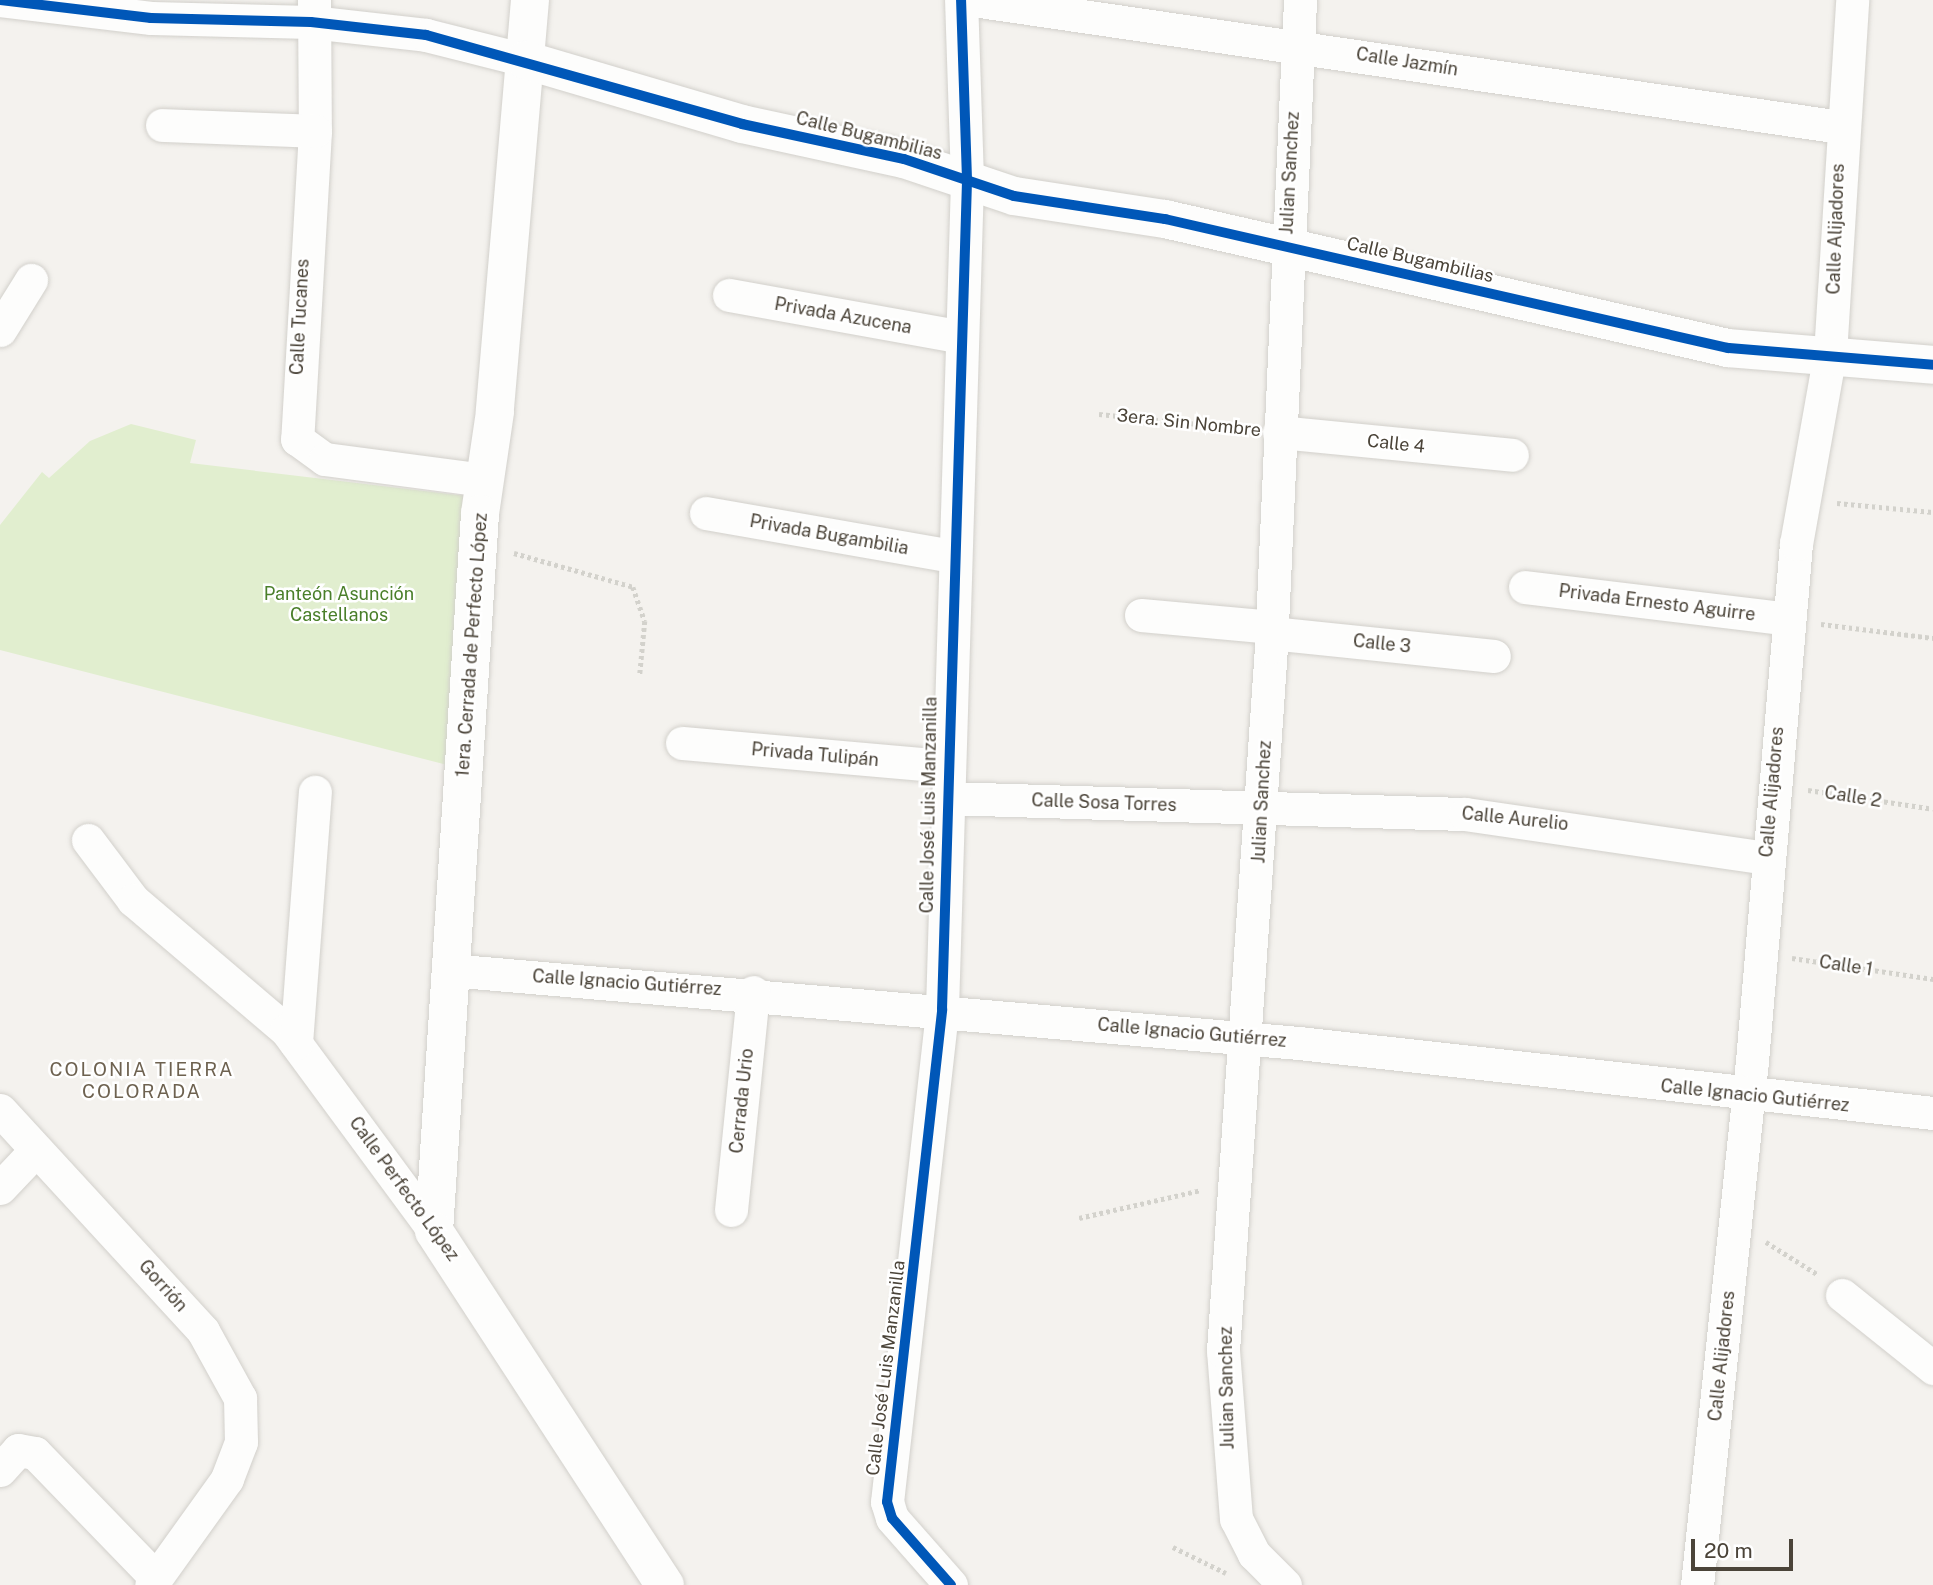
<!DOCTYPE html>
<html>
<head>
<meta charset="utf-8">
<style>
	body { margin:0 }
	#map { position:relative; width:1933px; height:1585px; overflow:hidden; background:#f4f2ee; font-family:"Public Sans",sans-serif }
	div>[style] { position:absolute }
	.green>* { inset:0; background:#e1eecf }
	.path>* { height:4.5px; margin-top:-2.25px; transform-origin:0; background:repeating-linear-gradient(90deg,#d3d2cc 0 3.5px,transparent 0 7px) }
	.roads { filter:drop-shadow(0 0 2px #d2d0cb) drop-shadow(0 0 2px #d2d0cb) }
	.minor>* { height:33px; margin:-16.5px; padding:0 16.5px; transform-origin:16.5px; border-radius:16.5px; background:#fdfdfc }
	.tertiary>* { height:38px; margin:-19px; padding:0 19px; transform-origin:19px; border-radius:19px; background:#fdfdfc }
	.cycleway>* { height:10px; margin:-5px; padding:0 5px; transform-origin:5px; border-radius:5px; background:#0057b8 }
	span { translate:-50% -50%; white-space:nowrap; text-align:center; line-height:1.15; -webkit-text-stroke:5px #fff; paint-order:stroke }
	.street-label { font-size:18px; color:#4b4439 }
	.park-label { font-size:18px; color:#4a7f2a }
	.neighbourhood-label { font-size:19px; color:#6e6250; letter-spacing:2px }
	.scale { position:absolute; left:1691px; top:1539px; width:102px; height:32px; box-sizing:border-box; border:4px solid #4b4439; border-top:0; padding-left:9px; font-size:21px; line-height:24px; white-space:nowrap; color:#4b4439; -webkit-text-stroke:5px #fff; paint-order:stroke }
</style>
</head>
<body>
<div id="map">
	<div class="green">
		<i style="clip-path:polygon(131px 424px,196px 440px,190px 463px,475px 497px,459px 768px,0 650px,0 525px,42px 472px,49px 478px,90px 441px)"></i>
	</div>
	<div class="path">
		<i style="left:1099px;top:414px;width:150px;rotate:5.7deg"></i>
		<i style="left:1837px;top:503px;width:96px;rotate:5.4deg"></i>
		<i style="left:514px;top:553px;width:124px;rotate:15.9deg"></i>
		<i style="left:633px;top:587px;width:36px;rotate:71deg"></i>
		<i style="left:645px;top:621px;width:53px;rotate:95.4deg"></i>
		<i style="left:1821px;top:624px;width:113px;rotate:7.1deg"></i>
		<i style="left:1808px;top:790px;width:126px;rotate:8.6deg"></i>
		<i style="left:1792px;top:958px;width:143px;rotate:8.5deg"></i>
		<i style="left:1079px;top:1218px;width:125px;rotate:-12.9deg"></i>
		<i style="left:1766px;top:1242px;width:60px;rotate:32.1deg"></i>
		<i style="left:1173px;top:1547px;width:59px;rotate:26.1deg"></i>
	</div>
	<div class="roads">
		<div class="minor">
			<i style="left:0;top:0;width:152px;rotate:6.8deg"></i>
			<i style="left:151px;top:18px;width:160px;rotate:1.4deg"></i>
			<i style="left:311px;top:22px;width:116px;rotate:6.4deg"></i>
			<i style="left:426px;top:35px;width:102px;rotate:14.2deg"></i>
			<i style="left:314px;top:0;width:131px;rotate:89.6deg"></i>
			<i style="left:315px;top:131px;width:309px;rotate:93.3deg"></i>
			<i style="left:297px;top:439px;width:34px;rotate:36deg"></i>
			<i style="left:325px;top:459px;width:160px;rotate:7.5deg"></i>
			<i style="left:973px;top:0;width:876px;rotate:8.33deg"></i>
			<i style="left:162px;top:125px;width:153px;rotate:2.2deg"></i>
			<i style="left:729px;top:295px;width:232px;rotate:10.2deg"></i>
			<i style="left:0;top:330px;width:59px;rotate:-58.2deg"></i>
			<i style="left:1279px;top:432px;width:234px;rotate:5.6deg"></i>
			<i style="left:706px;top:513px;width:251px;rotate:9.9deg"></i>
			<i style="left:1525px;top:587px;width:266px;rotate:6.9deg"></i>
			<i style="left:1141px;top:615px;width:132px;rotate:5.2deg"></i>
			<i style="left:1271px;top:633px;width:224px;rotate:5.9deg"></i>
			<i style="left:682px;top:743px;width:266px;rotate:5deg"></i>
			<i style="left:946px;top:798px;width:519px;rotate:1.77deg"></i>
			<i style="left:1465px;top:814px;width:304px;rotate:8.3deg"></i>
			<i style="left:88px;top:840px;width:75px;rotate:53.1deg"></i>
			<i style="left:133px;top:900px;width:201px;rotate:40.4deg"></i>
			<i style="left:286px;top:1030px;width:250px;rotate:53.6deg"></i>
			<i style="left:449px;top:970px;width:853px;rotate:4.91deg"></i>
			<i style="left:1299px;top:1043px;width:638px;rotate:6.3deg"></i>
			<i style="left:296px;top:1043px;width:252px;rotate:-85.7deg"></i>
			<i style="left:0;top:1110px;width:300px;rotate:47.4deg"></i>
			<i style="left:203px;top:1331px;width:77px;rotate:61.1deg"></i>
			<i style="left:240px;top:1398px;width:44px;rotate:88.7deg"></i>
			<i style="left:241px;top:1442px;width:40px;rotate:111deg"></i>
			<i style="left:227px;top:1479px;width:130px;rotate:125.6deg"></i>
			<i style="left:0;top:1188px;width:50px;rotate:-46.6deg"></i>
			<i style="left:731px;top:1210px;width:219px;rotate:-84.2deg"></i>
			<i style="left:1842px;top:1295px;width:117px;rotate:38.7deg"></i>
			<i style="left:0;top:1470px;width:27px;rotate:-48deg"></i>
			<i style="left:18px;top:1450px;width:17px;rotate:10deg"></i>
			<i style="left:35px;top:1453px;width:174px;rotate:45.9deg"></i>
			<i style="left:951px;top:1585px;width:89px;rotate:-131.4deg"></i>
			<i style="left:892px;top:1518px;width:17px;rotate:-107deg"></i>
			<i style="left:887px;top:1502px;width:496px;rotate:-83.6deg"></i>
			<i style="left:942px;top:1009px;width:830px;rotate:-88.27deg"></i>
			<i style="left:967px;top:179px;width:179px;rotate:-91.9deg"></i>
			<i style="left:1285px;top:1585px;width:44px;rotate:-135deg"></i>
			<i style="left:1254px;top:1554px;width:39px;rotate:-117deg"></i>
			<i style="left:1236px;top:1519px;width:169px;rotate:-94.4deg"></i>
			<i style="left:1223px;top:1351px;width:706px;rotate:-86.1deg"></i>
			<i style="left:1271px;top:647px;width:648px;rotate:-87.43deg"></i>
			<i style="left:1697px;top:1585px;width:527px;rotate:-84.01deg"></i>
			<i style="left:1752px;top:1061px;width:519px;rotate:-85.14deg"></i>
			<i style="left:1796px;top:544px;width:193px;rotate:-79.9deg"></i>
			<i style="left:1830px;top:354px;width:355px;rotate:-86.4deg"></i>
		</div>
		<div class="tertiary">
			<i style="left:530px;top:0;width:413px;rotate:94.9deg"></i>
			<i style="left:495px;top:412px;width:103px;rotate:98.4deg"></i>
			<i style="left:480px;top:514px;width:718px;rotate:93.67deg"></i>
			<i style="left:434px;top:1231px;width:423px;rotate:56.9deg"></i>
			<i style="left:525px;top:60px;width:226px;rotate:16.4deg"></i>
			<i style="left:742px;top:124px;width:166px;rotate:12.2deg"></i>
			<i style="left:904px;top:159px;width:116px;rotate:18.6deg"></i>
			<i style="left:1014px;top:196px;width:153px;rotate:8.7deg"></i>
			<i style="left:1165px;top:219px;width:578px;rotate:12.91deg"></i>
			<i style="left:1728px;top:348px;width:206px;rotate:4.7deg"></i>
		</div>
	</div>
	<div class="cycleway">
		<i style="left:0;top:0;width:152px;rotate:6.8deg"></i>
		<i style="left:151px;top:18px;width:160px;rotate:1.4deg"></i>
		<i style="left:311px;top:22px;width:116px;rotate:6.4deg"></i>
		<i style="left:426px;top:35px;width:328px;rotate:15.7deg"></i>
		<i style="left:742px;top:124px;width:166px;rotate:12.2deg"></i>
		<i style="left:904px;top:159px;width:116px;rotate:18.6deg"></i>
		<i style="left:1014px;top:196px;width:153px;rotate:8.7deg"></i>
		<i style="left:1165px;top:219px;width:578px;rotate:12.91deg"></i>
		<i style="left:1728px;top:348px;width:206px;rotate:4.7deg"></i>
		<i style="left:951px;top:1585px;width:89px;rotate:-131.4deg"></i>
		<i style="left:892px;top:1518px;width:17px;rotate:-107deg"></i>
		<i style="left:887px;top:1502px;width:496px;rotate:-83.6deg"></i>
		<i style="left:942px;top:1009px;width:830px;rotate:-88.27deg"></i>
		<i style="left:967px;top:179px;width:179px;rotate:-91.9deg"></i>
	</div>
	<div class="street-label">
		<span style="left:1407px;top:62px;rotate:9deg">Calle Jazmín</span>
		<span style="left:869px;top:136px;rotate:14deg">Calle Bugambilias</span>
		<span style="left:1290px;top:173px;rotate:-87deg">Julian Sanchez</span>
		<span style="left:1836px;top:229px;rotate:-88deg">Calle Alijadores</span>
		<span style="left:1420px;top:260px;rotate:13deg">Calle Bugambilias</span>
		<span style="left:843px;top:316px;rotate:10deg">Privada Azucena</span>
		<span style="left:300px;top:317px;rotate:-87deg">Calle Tucanes</span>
		<span style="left:1189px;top:423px;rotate:6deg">3era. Sin Nombre</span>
		<span style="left:1396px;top:444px;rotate:6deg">Calle 4</span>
		<span style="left:829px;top:535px;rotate:10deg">Privada Bugambilia</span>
		<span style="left:1657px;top:603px;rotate:7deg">Privada Ernesto Aguirre</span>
		<span style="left:1382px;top:644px;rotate:6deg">Calle 3</span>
		<span style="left:472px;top:645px;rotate:-86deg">1era. Cerrada de Perfecto López</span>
		<span style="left:815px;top:755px;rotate:5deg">Privada Tulipán</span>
		<span style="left:1772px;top:792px;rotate:-85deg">Calle Alijadores</span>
		<span style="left:1853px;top:797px;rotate:9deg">Calle 2</span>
		<span style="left:1262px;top:802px;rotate:-87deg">Julian Sanchez</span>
		<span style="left:1104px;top:803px;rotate:2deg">Calle Sosa Torres</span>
		<span style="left:929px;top:805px;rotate:-89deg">Calle José Luis Manzanilla</span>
		<span style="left:1515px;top:819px;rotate:6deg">Calle Aurelio</span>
		<span style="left:1846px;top:966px;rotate:9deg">Calle 1</span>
		<span style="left:627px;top:983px;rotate:4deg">Calle Ignacio Gutiérrez</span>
		<span style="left:1192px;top:1033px;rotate:5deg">Calle Ignacio Gutiérrez</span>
		<span style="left:1755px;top:1096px;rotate:6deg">Calle Ignacio Gutiérrez</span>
		<span style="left:742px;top:1101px;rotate:-84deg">Cerrada Urio</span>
		<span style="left:404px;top:1189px;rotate:54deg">Calle Perfecto López</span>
		<span style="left:163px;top:1286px;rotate:48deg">Gorrión</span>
		<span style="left:1722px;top:1356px;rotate:-84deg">Calle Alijadores</span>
		<span style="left:886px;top:1368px;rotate:-83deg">Calle José Luis Manzanilla</span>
		<span style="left:1227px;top:1388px;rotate:-91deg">Julian Sanchez</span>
	</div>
	<div class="park-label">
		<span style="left:339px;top:605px">Panteón Asunción<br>Castellanos</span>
	</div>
	<div class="neighbourhood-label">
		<span style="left:142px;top:1081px">COLONIA TIERRA<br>COLORADA</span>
	</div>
	<div class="scale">20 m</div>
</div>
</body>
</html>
